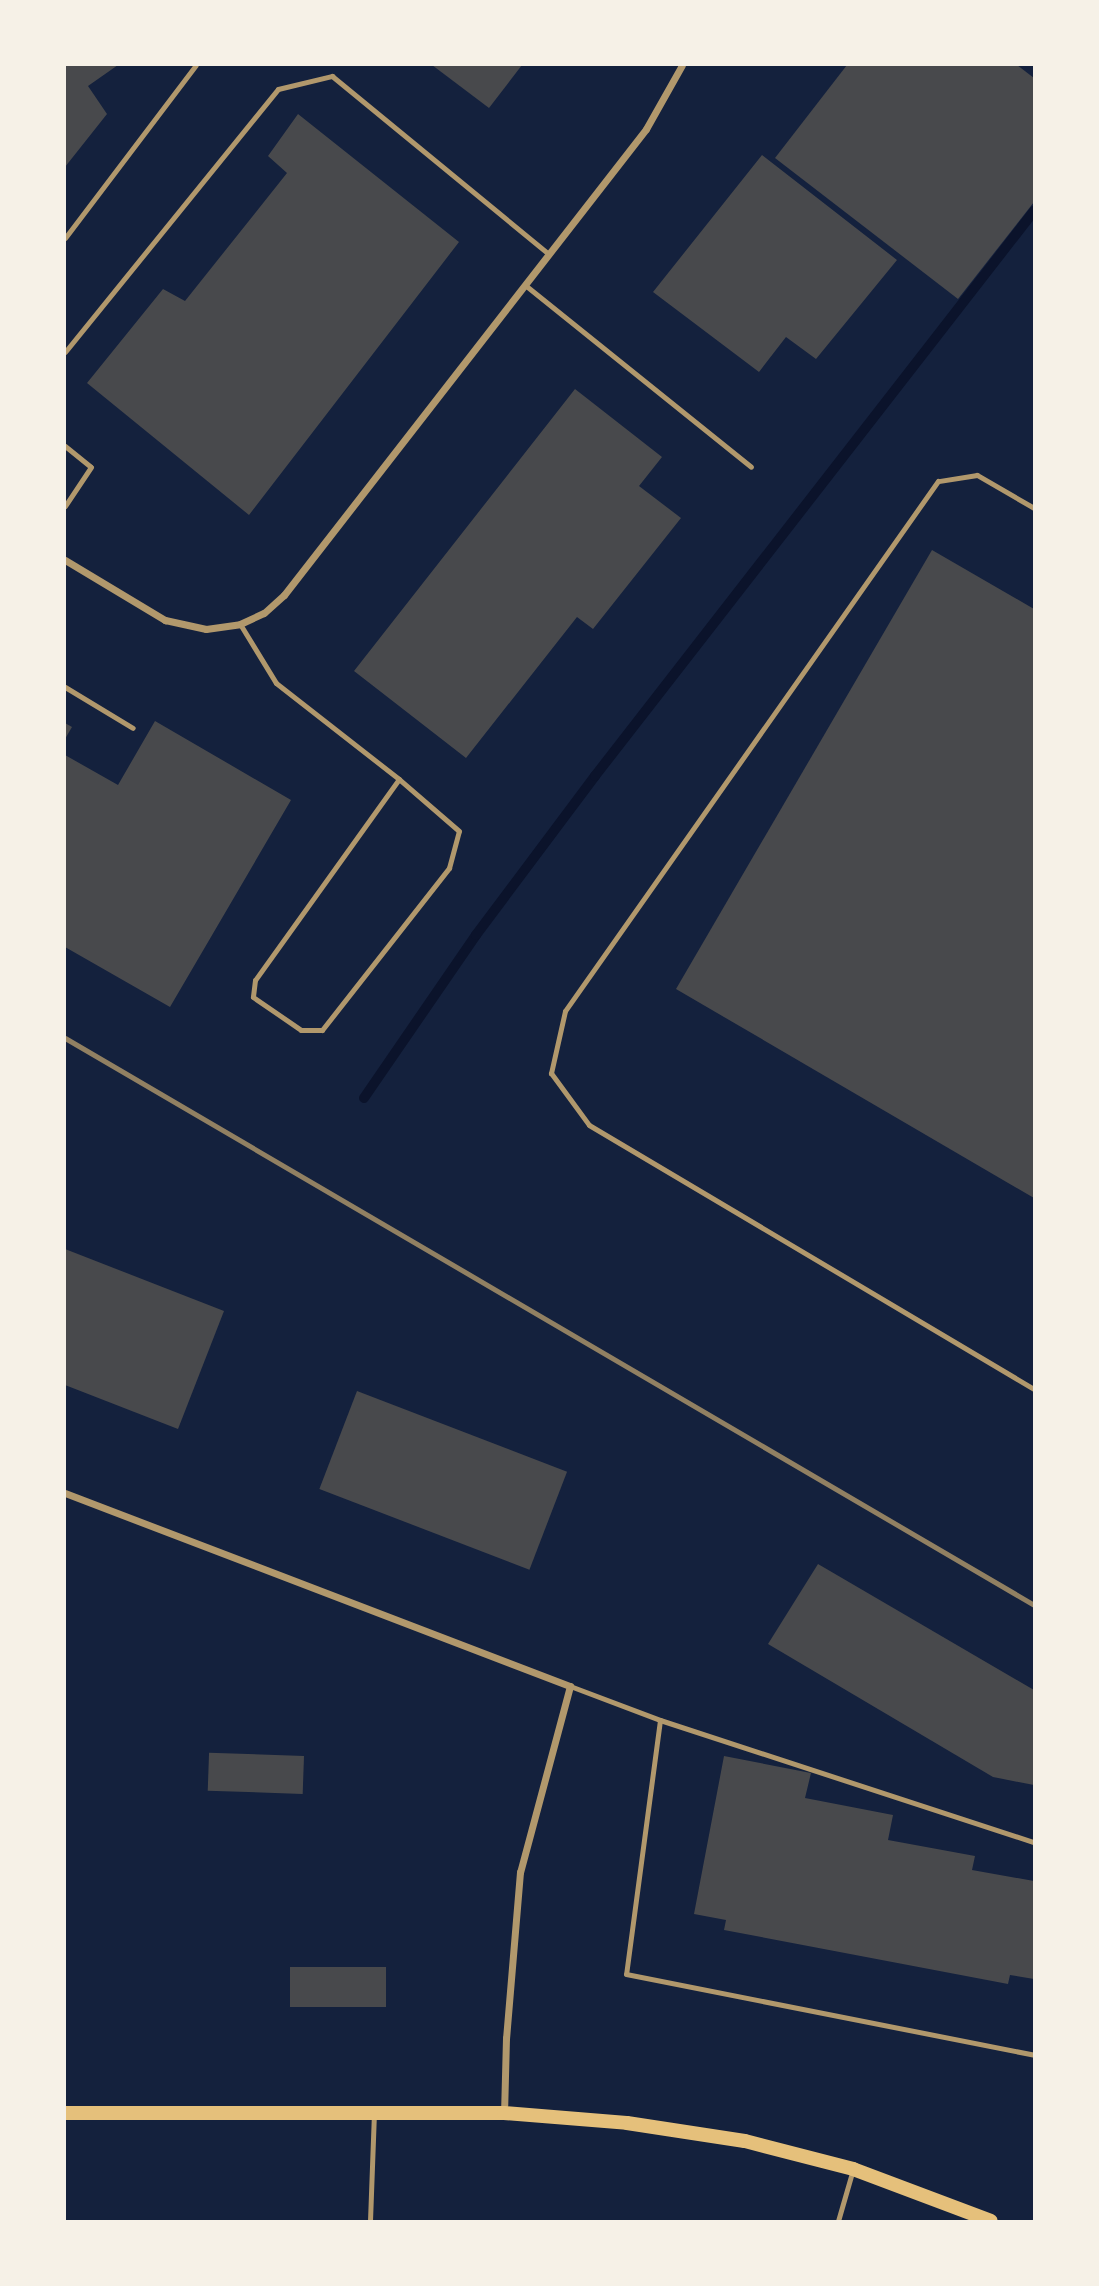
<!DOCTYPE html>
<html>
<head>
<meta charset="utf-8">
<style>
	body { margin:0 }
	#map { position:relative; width:1099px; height:2286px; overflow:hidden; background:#14213d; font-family:"Noto Sans",sans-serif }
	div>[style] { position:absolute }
	.stream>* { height:10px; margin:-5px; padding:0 5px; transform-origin:5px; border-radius:5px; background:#0b132b }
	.building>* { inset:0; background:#48494c; transform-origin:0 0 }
	.service>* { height:5px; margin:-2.5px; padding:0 2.5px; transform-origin:2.5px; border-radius:2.5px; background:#b1986c }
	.minor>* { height:7px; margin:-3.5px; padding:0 3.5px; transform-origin:3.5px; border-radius:3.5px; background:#b1986c }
	.secondary>* { height:14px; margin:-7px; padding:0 7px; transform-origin:7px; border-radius:7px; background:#e5c07b }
	.rail>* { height:5px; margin:-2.5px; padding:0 2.5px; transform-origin:2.5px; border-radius:2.5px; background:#918062 }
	span { translate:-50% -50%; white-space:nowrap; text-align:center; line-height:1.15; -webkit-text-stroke:7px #f6f1e7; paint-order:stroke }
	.frame { position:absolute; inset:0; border:66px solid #f6f1e7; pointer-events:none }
</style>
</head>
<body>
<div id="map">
	<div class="stream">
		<i style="left:364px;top:1098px;width:198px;rotate:-55.5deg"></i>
		<i style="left:476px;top:935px;width:199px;rotate:-53.2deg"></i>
		<i style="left:595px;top:776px;width:716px;rotate:-52.15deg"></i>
	</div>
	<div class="building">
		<i style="clip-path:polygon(65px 65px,118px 65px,88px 86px,107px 114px,65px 167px)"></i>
		<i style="clip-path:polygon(432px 65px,522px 65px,489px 108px)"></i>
		<i style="clip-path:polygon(847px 65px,1017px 65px,1034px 78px,1034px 202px,958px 299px,775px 158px)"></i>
		<i style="clip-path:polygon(298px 114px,459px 242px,249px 515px,87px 383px,163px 289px,185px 301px,287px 173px,268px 156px)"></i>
		<i style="clip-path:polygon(762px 155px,897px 260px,816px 359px,786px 337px,759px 372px,653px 292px)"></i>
		<i style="clip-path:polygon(575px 389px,662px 457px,639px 486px,681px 518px,593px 629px,577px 617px,466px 758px,354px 671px)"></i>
		<i style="clip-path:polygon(932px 550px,1034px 609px,1034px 1198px,676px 989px)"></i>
		<i style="clip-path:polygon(155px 721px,291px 800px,170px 1007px,65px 947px,65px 755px,118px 785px)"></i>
		<i style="clip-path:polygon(65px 723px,72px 727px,65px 739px)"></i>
		<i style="clip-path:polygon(65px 1249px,224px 1311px,178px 1429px,65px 1385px)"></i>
		<i style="left:357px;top:1391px;width:225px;height:105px;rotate:21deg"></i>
		<i style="clip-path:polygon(818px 1564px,1034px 1690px,1034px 1785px,993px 1777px,768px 1644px)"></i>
		<i style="left:304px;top:1756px;width:38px;height:95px;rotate:92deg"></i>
		<i style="clip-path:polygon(724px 1756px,811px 1773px,805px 1798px,893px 1815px,888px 1840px,975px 1856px,972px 1870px,1034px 1881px,1034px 1979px,1010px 1975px,1008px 1984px,724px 1930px,726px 1920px,694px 1914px)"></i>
		<i style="left:386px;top:1967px;width:40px;height:96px;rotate:90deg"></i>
	</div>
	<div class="service">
		<i style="left:65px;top:238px;width:217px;rotate:-52.9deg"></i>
		<i style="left:525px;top:285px;width:290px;rotate:38.8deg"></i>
		<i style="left:65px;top:352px;width:338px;rotate:-51deg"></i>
		<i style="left:278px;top:89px;width:56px;rotate:-13.5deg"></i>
		<i style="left:332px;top:76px;width:281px;rotate:39.4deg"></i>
		<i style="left:65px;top:446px;width:33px;rotate:39deg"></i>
		<i style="left:91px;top:467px;width:47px;rotate:123.7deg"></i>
		<i style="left:1034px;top:508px;width:66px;rotate:-149.9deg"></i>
		<i style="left:977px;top:475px;width:39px;rotate:171deg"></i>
		<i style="left:938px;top:481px;width:648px;rotate:125.14deg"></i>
		<i style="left:565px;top:1011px;width:64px;rotate:102.7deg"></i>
		<i style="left:551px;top:1073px;width:64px;rotate:53.8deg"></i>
		<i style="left:589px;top:1125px;width:517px;rotate:30.68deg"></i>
		<i style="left:240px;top:624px;width:69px;rotate:58.6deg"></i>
		<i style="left:276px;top:683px;width:156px;rotate:38deg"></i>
		<i style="left:399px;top:779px;width:247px;rotate:125.6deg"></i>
		<i style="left:255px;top:980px;width:17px;rotate:97deg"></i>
		<i style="left:253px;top:997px;width:58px;rotate:34.5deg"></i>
		<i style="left:301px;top:1030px;width:21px"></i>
		<i style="left:322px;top:1030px;width:206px;rotate:-51.9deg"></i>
		<i style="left:449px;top:868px;width:38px;rotate:-75deg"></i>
		<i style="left:459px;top:831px;width:79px;rotate:-139.1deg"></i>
		<i style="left:65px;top:687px;width:79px;rotate:31.1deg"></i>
		<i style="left:570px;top:1686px;width:96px;rotate:20.7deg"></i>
		<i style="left:660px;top:1720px;width:393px;rotate:18.1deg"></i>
		<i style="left:660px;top:1720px;width:256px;rotate:97.6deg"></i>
		<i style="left:626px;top:1974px;width:416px;rotate:11.2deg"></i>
		<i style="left:370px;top:2221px;width:108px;rotate:-87.9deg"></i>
		<i style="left:838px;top:2221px;width:54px;rotate:-73.9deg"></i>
	</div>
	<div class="minor">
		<i style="left:65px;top:560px;width:117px;rotate:31deg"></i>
		<i style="left:165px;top:620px;width:42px;rotate:12.4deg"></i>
		<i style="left:206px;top:629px;width:34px;rotate:-8deg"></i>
		<i style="left:240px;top:624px;width:26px;rotate:-25deg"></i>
		<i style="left:264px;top:613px;width:27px;rotate:-42deg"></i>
		<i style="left:284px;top:595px;width:590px;rotate:-52.16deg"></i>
		<i style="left:646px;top:129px;width:73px;rotate:-60.6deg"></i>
		<i style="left:65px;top:1493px;width:541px;rotate:20.92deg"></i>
		<i style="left:570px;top:1686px;width:193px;rotate:105deg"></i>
		<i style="left:520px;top:1872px;width:167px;rotate:94.8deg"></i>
		<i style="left:506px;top:2038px;width:75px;rotate:91.5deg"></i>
	</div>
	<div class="secondary">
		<i style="left:65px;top:2113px;width:439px"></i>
		<i style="left:504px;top:2113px;width:123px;rotate:4.6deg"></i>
		<i style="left:627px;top:2123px;width:119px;rotate:8.7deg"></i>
		<i style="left:745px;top:2141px;width:112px;rotate:14.5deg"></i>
		<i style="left:853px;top:2169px;width:147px;rotate:20.6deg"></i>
	</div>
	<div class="rail">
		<i style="left:65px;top:1038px;width:1123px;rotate:30.33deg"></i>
	</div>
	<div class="frame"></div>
</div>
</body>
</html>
